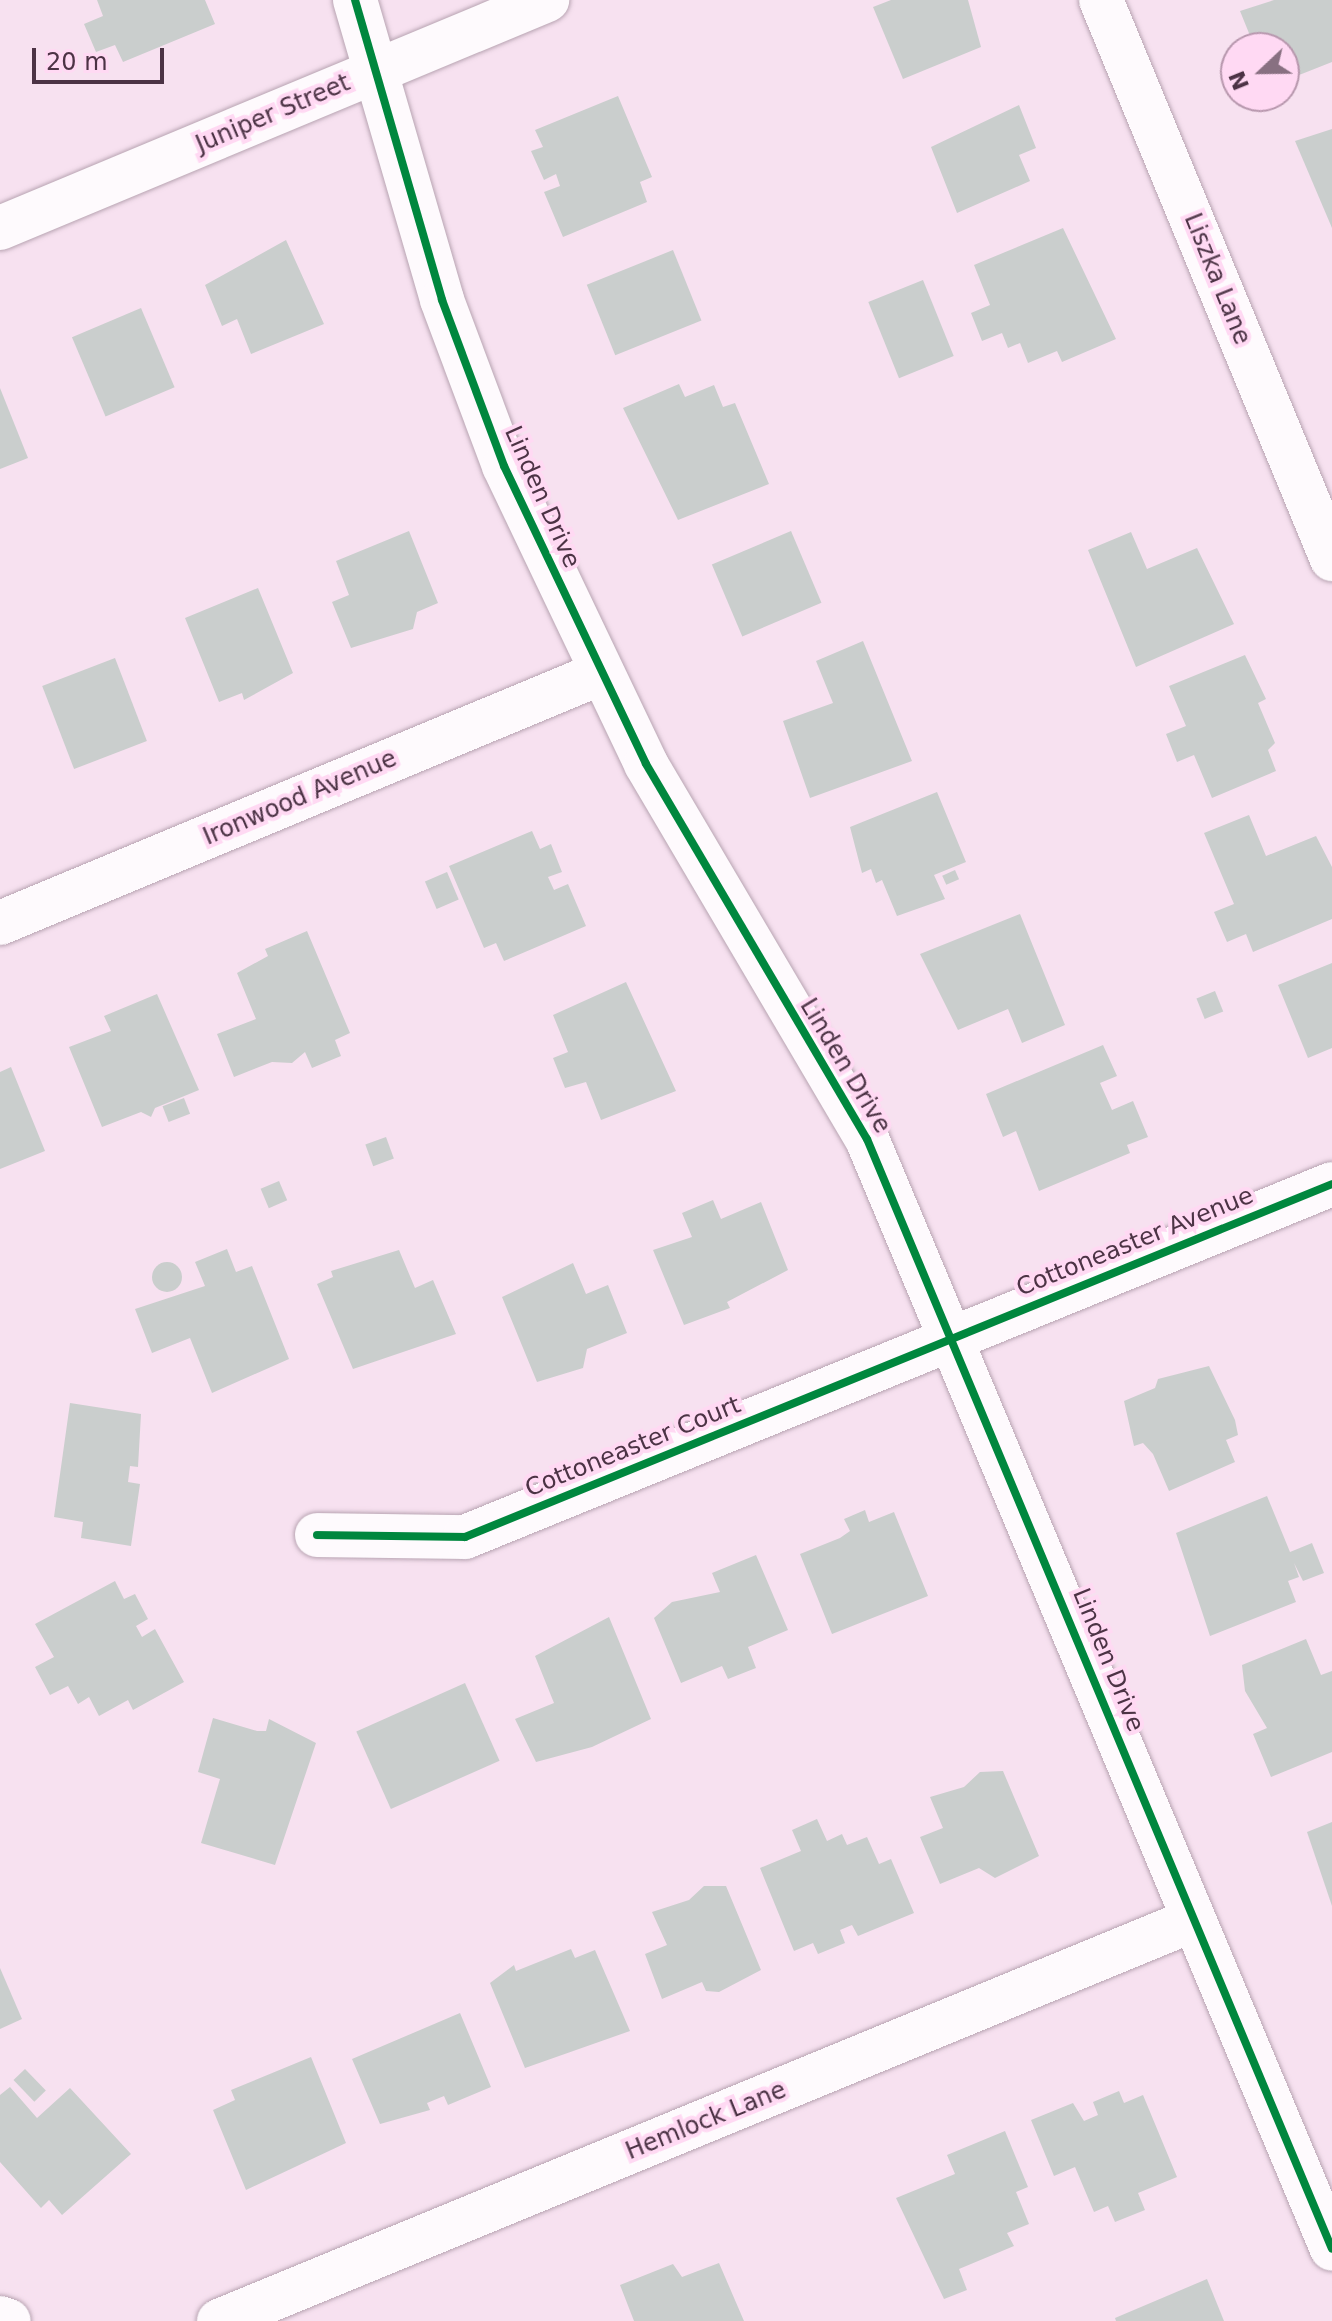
<!DOCTYPE html>
<html>
<head>
<meta charset="utf-8">
<style>
	body { margin:0 }
	#map { position:relative; width:1332px; height:2321px; overflow:hidden; background:#f7e1f0; font-family:"DejaVu Sans",sans-serif }
	div>[style] { position:absolute }
	.building>* { inset:0; background:#cacecd; transform-origin:0 0 }
	.round { border-radius:50% }
	.roads { filter:drop-shadow(0 0 2px #b8a4b2) drop-shadow(0 0 2px #b8a4b2) }
	.street>* { height:44px; margin:-22px; padding:0 22px; transform-origin:22px; border-radius:22px; background:#fefafd }
	.cycleway>* { height:8px; margin:-4px; padding:0 4px; transform-origin:4px; border-radius:4px; background:#00873e }
	span { translate:-50% -50%; white-space:nowrap; text-align:center; line-height:1.15; -webkit-text-stroke:8px #ffd9f3; paint-order:stroke }
	.street-label { font-size:24px; color:#4c3345 }
	.north { position:absolute; left:1220px; top:32px; width:80px; height:80px; box-sizing:border-box; background:#ffd9f3; border:2px solid #b797ad; border-radius:50%; rotate:248deg; font-size:22px; font-weight:700; line-height:32px; text-align:center; color:#4c3345 }
	.north::after { content:''; display:block; margin:auto; width:28px; height:36px; background:#887081; clip-path:polygon(50% 0,100% 100%,50% 72%,0 100%) }
	.scale { position:absolute; left:32px; top:48px; width:132px; height:36px; box-sizing:border-box; border:4px solid #4c3345; border-top:0; padding-left:10px; font-size:24px; line-height:28px; white-space:nowrap; color:#4c3345; -webkit-text-stroke:6px #ffd9f3; paint-order:stroke }
</style>
</head>
<body>
<div id="map">
	<div class="building">
		<i style="clip-path:polygon(97px 0,205px 0,215px 24px,123px 62px,115px 45px,96px 52px,84px 24px,103px 16px)"></i>
		<i style="clip-path:polygon(891px 0,968px 0,981px 47px,903px 79px,873px 7px)"></i>
		<i style="clip-path:polygon(1274px 0,1332px 0,1332px 62px,1284px 81px,1284px 48px,1255px 48px,1240px 11px)"></i>
		<i style="clip-path:polygon(618px 96px,652px 177px,640px 182px,647px 202px,563px 237px,544px 192px,560px 186px,556px 174px,544px 180px,531px 151px,543px 147px,535px 130px)"></i>
		<i style="clip-path:polygon(1019px 105px,1036px 148px,1019px 155px,1030px 181px,957px 213px,931px 147px)"></i>
		<i style="clip-path:polygon(1332px 129px,1332px 228px,1295px 141px)"></i>
		<i style="clip-path:polygon(1063px 228px,1116px 339px,1062px 362px,1057px 351px,1028px 363px,1020px 343px,1008px 348px,1002px 333px,982px 341px,971px 313px,990px 305px,974px 265px)"></i>
		<i style="clip-path:polygon(286px 240px,324px 324px,251px 354px,237px 319px,222px 326px,205px 285px)"></i>
		<i style="left:673px;top:250px;width:76px;height:93px;rotate:68deg"></i>
		<i style="left:923px;top:280px;width:82px;height:59px;rotate:68deg"></i>
		<i style="left:141px;top:308px;width:86px;height:75px;rotate:67deg"></i>
		<i style="clip-path:polygon(679px 384px,685px 397px,714px 385px,723px 407px,735px 403px,769px 484px,678px 520px,623px 408px)"></i>
		<i style="clip-path:polygon(0 388px,28px 458px,0 469px)"></i>
		<i style="clip-path:polygon(409px 531px,438px 603px,417px 612px,413px 629px,351px 648px,332px 602px,349px 595px,336px 561px)"></i>
		<i style="left:791px;top:531px;width:78px;height:86px;rotate:67deg"></i>
		<i style="clip-path:polygon(1131px 532px,1147px 569px,1197px 548px,1234px 624px,1136px 667px,1088px 550px)"></i>
		<i style="clip-path:polygon(258px 588px,293px 673px,244px 700px,242px 693px,219px 702px,185px 618px)"></i>
		<i style="clip-path:polygon(863px 641px,912px 761px,810px 798px,783px 721px,833px 703px,816px 661px)"></i>
		<i style="clip-path:polygon(1245px 655px,1266px 699px,1258px 703px,1275px 743px,1268px 750px,1276px 771px,1212px 798px,1194px 755px,1177px 762px,1166px 734px,1186px 726px,1169px 686px)"></i>
		<i style="left:115px;top:658px;width:89px;height:78px;rotate:69deg"></i>
		<i style="clip-path:polygon(937px 792px,966px 862px,934px 875px,945px 899px,897px 916px,882px 880px,876px 883px,871px 869px,862px 873px,850px 827px)"></i>
		<i style="clip-path:polygon(1249px 815px,1266px 856px,1316px 836px,1332px 867px,1332px 919px,1253px 952px,1246px 934px,1227px 942px,1214px 912px,1234px 904px,1204px 833px)"></i>
		<i style="clip-path:polygon(532px 831px,540px 849px,551px 844px,562px 872px,548px 877px,554px 890px,568px 884px,586px 926px,504px 961px,496px 943px,484px 948px,449px 866px)"></i>
		<i style="left:955px;top:870px;width:10px;height:14px;rotate:66deg"></i>
		<i style="left:447px;top:872px;width:30px;height:24px;rotate:67deg"></i>
		<i style="clip-path:polygon(1020px 914px,1065px 1025px,1022px 1043px,1008px 1009px,958px 1030px,920px 954px)"></i>
		<i style="clip-path:polygon(307px 931px,350px 1033px,335px 1040px,341px 1056px,312px 1068px,305px 1052px,292px 1063px,272px 1062px,234px 1077px,217px 1034px,256px 1019px,237px 973px,268px 956px,265px 949px)"></i>
		<i style="clip-path:polygon(1332px 963px,1332px 1048px,1308px 1058px,1278px 985px)"></i>
		<i style="clip-path:polygon(626px 982px,676px 1091px,601px 1120px,586px 1082px,565px 1088px,553px 1058px,568px 1052px,553px 1015px)"></i>
		<i style="left:1215px;top:991px;width:22px;height:20px;rotate:68deg"></i>
		<i style="clip-path:polygon(157px 994px,199px 1090px,155px 1108px,151px 1117px,141px 1112px,102px 1127px,69px 1047px,111px 1031px,104px 1016px)"></i>
		<i style="clip-path:polygon(1103px 1045px,1117px 1076px,1100px 1083px,1112px 1110px,1133px 1101px,1148px 1137px,1127px 1145px,1130px 1153px,1039px 1191px,1016px 1131px,1003px 1137px,986px 1094px)"></i>
		<i style="clip-path:polygon(11px 1067px,45px 1151px,0 1169px,0 1072px)"></i>
		<i style="left:184px;top:1098px;width:17px;height:23px;rotate:69deg"></i>
		<i style="left:386px;top:1137px;width:23px;height:22px;rotate:70deg"></i>
		<i style="left:279px;top:1181px;width:21px;height:20px;rotate:67deg"></i>
		<i style="clip-path:polygon(713px 1200px,721px 1219px,761px 1202px,788px 1270px,727px 1302px,730px 1308px,684px 1325px,653px 1250px,692px 1237px,682px 1213px)"></i>
		<i style="clip-path:polygon(227px 1249px,236px 1272px,252px 1266px,289px 1359px,212px 1393px,190px 1338px,152px 1353px,135px 1309px,205px 1286px,195px 1262px)"></i>
		<i style="clip-path:polygon(399px 1250px,415px 1288px,433px 1280px,456px 1334px,353px 1369px,317px 1284px,333px 1277px,331px 1271px)"></i>
		<i class="round" style="left:152px;top:1262px;width:30px;height:30px"></i>
		<i style="clip-path:polygon(573px 1263px,586px 1294px,608px 1285px,627px 1333px,587px 1349px,583px 1368px,537px 1382px,502px 1297px)"></i>
		<i style="clip-path:polygon(1209px 1366px,1235px 1420px,1238px 1435px,1226px 1440px,1235px 1462px,1169px 1491px,1153px 1454px,1143px 1443px,1134px 1446px,1124px 1401px,1155px 1388px,1158px 1379px)"></i>
		<i style="clip-path:polygon(70px 1403px,141px 1414px,138px 1467px,130px 1466px,128px 1482px,140px 1484px,131px 1546px,81px 1538px,83px 1522px,54px 1517px)"></i>
		<i style="clip-path:polygon(1267px 1496px,1290px 1552px,1312px 1543px,1324px 1573px,1303px 1581px,1294px 1563px,1299px 1577px,1288px 1581px,1296px 1602px,1210px 1636px,1176px 1533px)"></i>
		<i style="clip-path:polygon(865px 1510px,869px 1522px,894px 1512px,928px 1596px,832px 1634px,800px 1554px,840px 1538px,850px 1531px,844px 1519px)"></i>
		<i style="clip-path:polygon(756px 1555px,788px 1630px,748px 1647px,756px 1668px,728px 1679px,722px 1666px,681px 1683px,654px 1618px,672px 1602px,720px 1592px,712px 1573px)"></i>
		<i style="clip-path:polygon(115px 1581px,124px 1599px,135px 1594px,148px 1619px,136px 1626px,142px 1637px,155px 1629px,184px 1682px,133px 1710px,128px 1700px,99px 1716px,89px 1697px,78px 1704px,68px 1686px,50px 1695px,35px 1667px,54px 1657px,35px 1624px)"></i>
		<i style="clip-path:polygon(609px 1617px,651px 1719px,592px 1747px,536px 1762px,515px 1719px,554px 1703px,535px 1656px)"></i>
		<i style="clip-path:polygon(1306px 1639px,1321px 1675px,1332px 1671px,1332px 1752px,1271px 1777px,1253px 1734px,1267px 1728px,1245px 1691px,1242px 1665px)"></i>
		<i style="left:465px;top:1683px;width:85px;height:119px;rotate:66deg"></i>
		<i style="clip-path:polygon(213px 1718px,257px 1731px,266px 1731px,269px 1719px,316px 1743px,275px 1865px,201px 1843px,220px 1779px,198px 1772px)"></i>
		<i style="clip-path:polygon(1003px 1771px,1039px 1856px,995px 1878px,979px 1868px,940px 1884px,920px 1837px,943px 1828px,930px 1797px,964px 1787px,980px 1772px)"></i>
		<i style="clip-path:polygon(817px 1819px,827px 1841px,842px 1834px,847px 1845px,867px 1837px,879px 1864px,891px 1859px,914px 1913px,858px 1936px,852px 1925px,840px 1930px,845px 1943px,818px 1954px,813px 1943px,794px 1951px,760px 1868px,801px 1851px,792px 1830px)"></i>
		<i style="clip-path:polygon(1332px 1822px,1332px 1906px,1307px 1832px)"></i>
		<i style="clip-path:polygon(704px 1886px,726px 1886px,761px 1970px,719px 1992px,706px 1991px,702px 1982px,662px 1999px,645px 1954px,667px 1945px,652px 1912px,689px 1900px)"></i>
		<i style="clip-path:polygon(571px 1949px,575px 1958px,595px 1950px,630px 2031px,525px 2068px,490px 1983px,514px 1965px,516px 1971px)"></i>
		<i style="clip-path:polygon(0 1968px,22px 2019px,0 2029px)"></i>
		<i style="clip-path:polygon(460px 2013px,491px 2087px,448px 2105px,444px 2096px,427px 2103px,430px 2110px,380px 2124px,352px 2059px)"></i>
		<i style="clip-path:polygon(311px 2057px,346px 2143px,246px 2190px,213px 2110px,235px 2100px,231px 2090px)"></i>
		<i style="left:25px;top:2069px;width:30px;height:16px;rotate:46deg"></i>
		<i style="clip-path:polygon(10px 2087px,37px 2118px,70px 2088px,131px 2154px,62px 2215px,49px 2200px,41px 2208px,0 2162px,0 2095px)"></i>
		<i style="clip-path:polygon(1119px 2091px,1124px 2103px,1143px 2095px,1177px 2177px,1138px 2193px,1145px 2210px,1115px 2222px,1108px 2206px,1094px 2212px,1075px 2167px,1054px 2176px,1031px 2120px,1073px 2103px,1084px 2121px,1098px 2115px,1093px 2102px)"></i>
		<i style="clip-path:polygon(1005px 2131px,1028px 2187px,1016px 2192px,1029px 2224px,1007px 2233px,1014px 2246px,959px 2269px,967px 2290px,944px 2299px,896px 2198px,955px 2174px,947px 2155px)"></i>
		<i style="clip-path:polygon(719px 2263px,744px 2321px,634px 2321px,620px 2285px,673px 2264px,682px 2277px)"></i>
		<i style="clip-path:polygon(1207px 2279px,1224px 2321px,1116px 2321px,1115px 2318px)"></i>
	</div>
	<div class="roads">
		<div class="street">
			<i style="left:355px;top:0;width:312px;rotate:73.8deg"></i>
			<i style="left:442px;top:300px;width:177px;rotate:69.5deg"></i>
			<i style="left:504px;top:466px;width:330px;rotate:64.5deg"></i>
			<i style="left:646px;top:764px;width:435px;rotate:59.5deg"></i>
			<i style="left:867px;top:1139px;width:1203px;rotate:67.27deg"></i>
			<i style="left:1101px;top:0;width:605px;rotate:67.55deg"></i>
			<i style="left:0;top:228px;width:593px;rotate:-22.63deg"></i>
			<i style="left:0;top:923px;width:651px;rotate:-22.59deg"></i>
			<i style="left:317px;top:1535px;width:148px;rotate:0.8deg"></i>
			<i style="left:465px;top:1537px;width:936px;rotate:-22.15deg"></i>
			<i style="left:0;top:2318px;width:9px;rotate:18deg"></i>
			<i style="left:219px;top:2321px;width:1053px;rotate:-22.38deg"></i>
		</div>
	</div>
	<div class="cycleway">
		<i style="left:355px;top:0;width:312px;rotate:73.8deg"></i>
		<i style="left:442px;top:300px;width:177px;rotate:69.5deg"></i>
		<i style="left:504px;top:466px;width:330px;rotate:64.5deg"></i>
		<i style="left:646px;top:764px;width:435px;rotate:59.5deg"></i>
		<i style="left:867px;top:1139px;width:1203px;rotate:67.27deg"></i>
		<i style="left:317px;top:1535px;width:148px;rotate:0.8deg"></i>
		<i style="left:465px;top:1537px;width:936px;rotate:-22.15deg"></i>
	</div>
	<div class="street-label">
		<span style="left:273px;top:114px;rotate:-23deg">Juniper Street</span>
		<span style="left:1217px;top:279px;rotate:68deg">Liszka Lane</span>
		<span style="left:542px;top:497px;rotate:66deg">Linden Drive</span>
		<span style="left:300px;top:798px;rotate:-23deg">Ironwood Avenue</span>
		<span style="left:845px;top:1066px;rotate:59deg">Linden Drive</span>
		<span style="left:1135px;top:1242px;rotate:-22deg">Cottoneaster Avenue</span>
		<span style="left:633px;top:1447px;rotate:-22deg">Cottoneaster Court</span>
		<span style="left:1108px;top:1660px;rotate:68deg">Linden Drive</span>
		<span style="left:706px;top:2121px;rotate:-22deg">Hemlock Lane</span>
	</div>
	<div class="north">N</div>
	<div class="scale">20 m</div>
</div>
</body>
</html>
